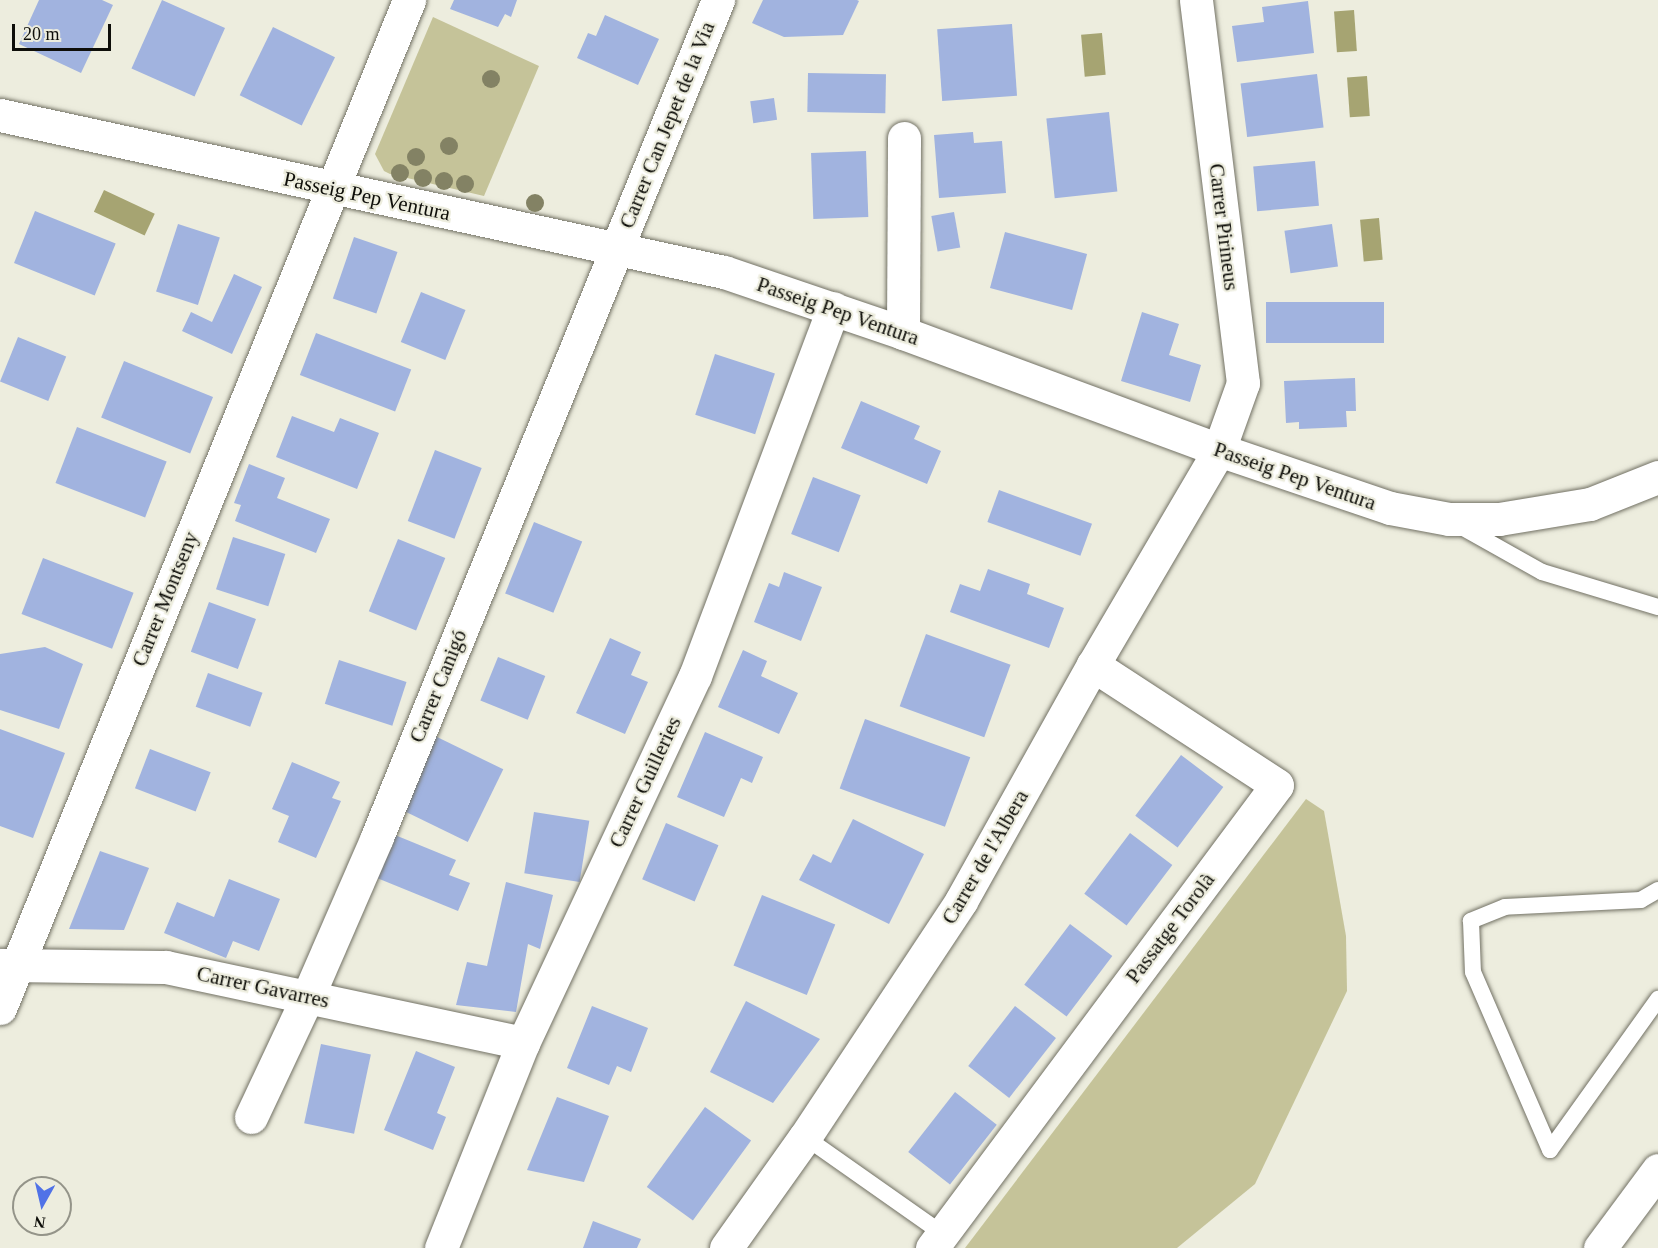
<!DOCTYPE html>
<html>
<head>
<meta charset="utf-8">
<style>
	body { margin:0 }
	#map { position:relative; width:1658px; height:1248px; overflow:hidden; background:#ededde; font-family:Georgia,serif }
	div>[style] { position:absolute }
	.green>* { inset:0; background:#c5c399 }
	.water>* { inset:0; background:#a6a472; transform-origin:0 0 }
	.building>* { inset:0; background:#a1b3df; transform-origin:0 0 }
	.roads { filter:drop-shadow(0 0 2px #727164) drop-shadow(0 0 2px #727164) }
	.service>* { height:16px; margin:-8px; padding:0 8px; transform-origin:8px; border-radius:8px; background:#fff }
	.minor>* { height:33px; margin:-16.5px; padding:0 16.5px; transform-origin:16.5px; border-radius:16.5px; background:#fff }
	.trunk>* { height:33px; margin:-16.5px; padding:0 16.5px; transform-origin:16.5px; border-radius:16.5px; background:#fff }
	.trees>* { width:18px; height:18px; margin:-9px; border-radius:50%; background:#838264 }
	span { translate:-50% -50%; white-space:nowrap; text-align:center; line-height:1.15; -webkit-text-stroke:4.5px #ededde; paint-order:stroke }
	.street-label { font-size:21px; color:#0e0e09 }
	.north { position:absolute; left:12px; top:1176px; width:60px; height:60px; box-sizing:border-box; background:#ededde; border:2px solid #949489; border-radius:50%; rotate:188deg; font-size:16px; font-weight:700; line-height:24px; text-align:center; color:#0e0e09 }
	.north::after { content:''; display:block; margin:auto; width:21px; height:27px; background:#5072e7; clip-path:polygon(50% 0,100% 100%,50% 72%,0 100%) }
	.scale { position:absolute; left:12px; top:24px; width:99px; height:27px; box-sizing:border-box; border:3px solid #0e0e09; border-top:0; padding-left:8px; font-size:18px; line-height:21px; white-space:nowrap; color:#0e0e09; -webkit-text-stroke:4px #ededde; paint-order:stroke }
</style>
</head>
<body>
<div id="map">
	<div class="green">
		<i style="clip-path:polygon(433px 17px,539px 66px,484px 196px,390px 174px,384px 171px,375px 154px)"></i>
		<i style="clip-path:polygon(1306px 799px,1324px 811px,1346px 936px,1347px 991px,1255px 1184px,1177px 1248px,965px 1248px)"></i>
	</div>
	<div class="water">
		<i style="left:1354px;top:10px;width:41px;height:20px;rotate:86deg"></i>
		<i style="left:1102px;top:33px;width:42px;height:21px;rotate:85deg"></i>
		<i style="left:1367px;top:76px;width:40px;height:20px;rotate:86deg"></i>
		<i style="left:104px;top:190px;width:56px;height:24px;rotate:25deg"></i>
		<i style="left:1379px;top:218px;width:42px;height:19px;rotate:85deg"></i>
	</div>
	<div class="building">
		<i style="clip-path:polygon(39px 0,102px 0,113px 5px,81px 73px,19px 44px)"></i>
		<i style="left:162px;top:0;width:69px;height:75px;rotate:24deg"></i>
		<i style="clip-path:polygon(454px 0,517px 0,511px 17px,505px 14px,498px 27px,450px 9px)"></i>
		<i style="clip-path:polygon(763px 0,857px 0,859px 1px,843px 35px,784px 37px,752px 23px)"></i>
		<i style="clip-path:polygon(1308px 1px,1314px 53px,1237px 62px,1232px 26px,1264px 22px,1262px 7px)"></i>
		<i style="clip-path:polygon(605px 15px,659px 39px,638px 85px,577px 58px,588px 33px,596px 36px)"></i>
		<i style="left:1012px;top:24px;width:72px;height:75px;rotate:86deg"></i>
		<i style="left:273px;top:27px;width:69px;height:76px;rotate:26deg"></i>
		<i style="left:808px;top:73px;width:78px;height:39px;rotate:1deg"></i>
		<i style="left:1317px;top:74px;width:54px;height:77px;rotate:83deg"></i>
		<i style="left:774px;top:98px;width:22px;height:24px;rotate:82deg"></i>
		<i style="left:1109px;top:112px;width:80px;height:63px;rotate:84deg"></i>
		<i style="clip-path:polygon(973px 132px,974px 143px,1002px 141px,1006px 193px,939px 198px,934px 135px)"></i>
		<i style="left:866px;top:151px;width:66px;height:55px;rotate:88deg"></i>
		<i style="left:1315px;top:161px;width:45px;height:62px;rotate:85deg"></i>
		<i style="left:35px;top:211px;width:87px;height:56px;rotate:22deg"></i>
		<i style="left:954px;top:212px;width:36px;height:23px;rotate:80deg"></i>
		<i style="left:178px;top:224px;width:44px;height:71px;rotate:18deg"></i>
		<i style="left:1332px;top:224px;width:43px;height:48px;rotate:82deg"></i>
		<i style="left:1005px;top:232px;width:85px;height:58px;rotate:15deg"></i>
		<i style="left:354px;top:237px;width:46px;height:65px;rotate:19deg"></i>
		<i style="clip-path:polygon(234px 274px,262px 287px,232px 354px,182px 331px,191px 312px,212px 322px)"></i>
		<i style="left:421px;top:292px;width:48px;height:54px;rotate:22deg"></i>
		<i style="left:1384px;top:302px;width:41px;height:118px;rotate:90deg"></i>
		<i style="clip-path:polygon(1142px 312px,1179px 324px,1169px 355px,1201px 365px,1190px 402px,1121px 381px)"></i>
		<i style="left:316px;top:333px;width:102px;height:45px;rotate:21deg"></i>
		<i style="left:18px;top:337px;width:52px;height:48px;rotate:22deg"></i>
		<i style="left:715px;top:354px;width:63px;height:64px;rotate:18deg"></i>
		<i style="left:124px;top:361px;width:96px;height:61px;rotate:22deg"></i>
		<i style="clip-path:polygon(1355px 378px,1356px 411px,1346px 411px,1347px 427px,1299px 429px,1299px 422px,1286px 423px,1284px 381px)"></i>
		<i style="clip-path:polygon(861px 401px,920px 426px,914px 439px,941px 451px,927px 484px,841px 448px)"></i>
		<i style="clip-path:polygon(292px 416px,334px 432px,340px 418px,379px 433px,357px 489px,276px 457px)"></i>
		<i style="left:77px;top:427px;width:96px;height:60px;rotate:21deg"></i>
		<i style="left:435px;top:450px;width:50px;height:76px;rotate:21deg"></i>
		<i style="clip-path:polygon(249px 464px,285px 478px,277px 498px,330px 519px,316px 553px,235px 521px,241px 505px,234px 503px)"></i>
		<i style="left:813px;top:477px;width:51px;height:61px;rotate:21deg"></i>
		<i style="left:999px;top:490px;width:99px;height:34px;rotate:20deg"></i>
		<i style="left:534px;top:522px;width:52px;height:77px;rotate:22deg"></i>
		<i style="left:233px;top:537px;width:55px;height:55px;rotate:18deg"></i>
		<i style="left:398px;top:539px;width:51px;height:78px;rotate:22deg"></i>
		<i style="left:43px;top:558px;width:97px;height:60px;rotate:21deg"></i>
		<i style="clip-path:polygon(988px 569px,1030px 584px,1027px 594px,1064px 608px,1049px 648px,950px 612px,960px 584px,980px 591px)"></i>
		<i style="clip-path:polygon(784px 572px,822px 587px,801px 641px,754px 622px,769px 583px,779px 587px)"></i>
		<i style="left:209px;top:602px;width:50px;height:53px;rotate:20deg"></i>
		<i style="left:926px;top:634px;width:90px;height:77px;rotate:20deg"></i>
		<i style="clip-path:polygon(610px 638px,641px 652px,631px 675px,648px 682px,625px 734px,576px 713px)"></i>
		<i style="clip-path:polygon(45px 647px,83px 664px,59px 729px,0 710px,0 654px)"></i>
		<i style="clip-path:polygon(743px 650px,767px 661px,761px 676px,798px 693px,779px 734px,718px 707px)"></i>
		<i style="left:498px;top:657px;width:51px;height:47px;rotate:22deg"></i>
		<i style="left:339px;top:660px;width:71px;height:46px;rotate:18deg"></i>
		<i style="left:208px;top:673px;width:58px;height:36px;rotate:20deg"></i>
		<i style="left:865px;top:719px;width:112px;height:74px;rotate:20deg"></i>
		<i style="clip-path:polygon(0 729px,65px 753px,33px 838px,0 826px)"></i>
		<i style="clip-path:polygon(705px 732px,763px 757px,752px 783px,741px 778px,724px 817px,677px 797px)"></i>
		<i style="left:435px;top:736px;width:76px;height:81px;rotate:26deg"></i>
		<i style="left:150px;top:749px;width:65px;height:42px;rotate:21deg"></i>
		<i style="left:1181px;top:755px;width:53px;height:76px;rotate:37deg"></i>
		<i style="clip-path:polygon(292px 762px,340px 782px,332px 798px,341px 801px,316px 858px,278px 842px,289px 816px,272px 809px)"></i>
		<i style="left:534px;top:812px;width:56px;height:62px;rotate:9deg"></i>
		<i style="clip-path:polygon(853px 819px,924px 854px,889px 924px,799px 880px,813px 854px,831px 863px)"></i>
		<i style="left:666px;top:823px;width:57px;height:61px;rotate:23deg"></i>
		<i style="left:1130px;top:833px;width:53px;height:76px;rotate:37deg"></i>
		<i style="clip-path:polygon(395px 835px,456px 860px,449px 875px,470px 883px,458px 911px,377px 878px)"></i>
		<i style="clip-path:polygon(100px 851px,149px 868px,124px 930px,69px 929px)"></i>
		<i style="clip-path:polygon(229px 879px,280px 899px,259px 951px,233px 941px,226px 958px,164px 933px,177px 902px,214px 917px)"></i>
		<i style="clip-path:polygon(506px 882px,553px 895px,540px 949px,528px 944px,516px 1012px,456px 1005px,467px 962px,487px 966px)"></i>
		<i style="left:762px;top:895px;width:79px;height:76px;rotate:22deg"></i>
		<i style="left:1070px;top:924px;width:53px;height:76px;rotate:37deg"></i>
		<i style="clip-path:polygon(746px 1001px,820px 1039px,773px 1103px,710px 1072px)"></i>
		<i style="clip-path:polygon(592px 1006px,648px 1028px,631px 1072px,617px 1066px,609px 1085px,567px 1068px)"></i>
		<i style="left:1015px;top:1006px;width:52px;height:76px;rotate:38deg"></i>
		<i style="left:321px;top:1044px;width:51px;height:81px;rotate:12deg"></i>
		<i style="clip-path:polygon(416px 1051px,455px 1067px,437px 1113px,446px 1117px,433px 1150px,384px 1130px)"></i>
		<i style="left:955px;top:1092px;width:53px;height:76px;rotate:38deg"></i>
		<i style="clip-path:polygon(557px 1097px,609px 1116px,584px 1182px,527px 1170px)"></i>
		<i style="left:705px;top:1107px;width:57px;height:99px;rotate:36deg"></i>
		<i style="clip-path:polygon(593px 1221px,641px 1239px,637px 1248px,583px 1248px)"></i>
	</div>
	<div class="roads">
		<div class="service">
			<i style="left:1460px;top:526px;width:94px;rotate:29.3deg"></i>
			<i style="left:1542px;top:572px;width:121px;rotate:16.8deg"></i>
			<i style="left:1658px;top:890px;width:20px;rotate:150deg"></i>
			<i style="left:1641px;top:900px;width:136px;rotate:177.1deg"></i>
			<i style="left:1505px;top:907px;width:37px;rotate:158deg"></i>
			<i style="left:1471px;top:921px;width:51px;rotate:87.8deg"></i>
			<i style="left:1473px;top:972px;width:194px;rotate:66.6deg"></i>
			<i style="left:1550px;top:1150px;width:186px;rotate:-54.4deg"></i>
			<i style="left:805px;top:1137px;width:169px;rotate:35.1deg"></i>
		</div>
		<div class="minor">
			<i style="left:0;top:115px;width:741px;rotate:12.24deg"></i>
			<i style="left:724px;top:272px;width:189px;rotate:18.8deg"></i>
			<i style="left:903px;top:333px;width:337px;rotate:20.3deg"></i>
			<i style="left:1219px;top:450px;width:181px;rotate:18.7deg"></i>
			<i style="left:1390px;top:508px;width:60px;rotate:10.6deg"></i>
			<i style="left:1449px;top:519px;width:50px"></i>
			<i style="left:1499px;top:519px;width:92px;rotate:-9.4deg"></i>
			<i style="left:1590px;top:504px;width:73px;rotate:-21.7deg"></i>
			<i style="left:903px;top:333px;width:195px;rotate:-89.7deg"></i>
			<i style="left:0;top:965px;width:166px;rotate:0.7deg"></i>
			<i style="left:166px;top:967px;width:365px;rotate:12deg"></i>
			<i style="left:0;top:1008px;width:1088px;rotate:-67.91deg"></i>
			<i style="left:251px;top:1117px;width:134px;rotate:-64.8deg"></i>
			<i style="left:308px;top:996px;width:173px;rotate:-66.5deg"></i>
			<i style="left:377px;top:837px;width:904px;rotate:-67.83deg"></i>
			<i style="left:441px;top:1248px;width:221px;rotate:-68.2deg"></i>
			<i style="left:523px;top:1043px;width:405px;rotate:-64.9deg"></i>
			<i style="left:695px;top:676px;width:393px;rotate:-69.4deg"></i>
			<i style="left:726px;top:1248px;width:136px;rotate:-54.6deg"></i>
			<i style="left:805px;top:1137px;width:283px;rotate:-56.5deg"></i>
			<i style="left:961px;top:901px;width:270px;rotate:-60.8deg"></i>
			<i style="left:1093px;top:665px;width:249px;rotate:-59.6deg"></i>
			<i style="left:1219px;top:450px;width:71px;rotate:-70.3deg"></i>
			<i style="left:1243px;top:383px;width:386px;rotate:-97deg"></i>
			<i style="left:932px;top:1248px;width:577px;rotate:-53.31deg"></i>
			<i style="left:1277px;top:785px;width:220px;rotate:-146.9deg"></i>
		</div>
		<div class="trunk">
			<i style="left:1600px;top:1248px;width:97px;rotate:-53.4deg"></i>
		</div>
	</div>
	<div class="trees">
		<i style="left:491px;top:79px"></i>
		<i style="left:449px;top:146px"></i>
		<i style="left:416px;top:157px"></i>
		<i style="left:400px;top:173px"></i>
		<i style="left:423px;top:178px"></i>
		<i style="left:444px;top:181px"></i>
		<i style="left:465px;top:184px"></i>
		<i style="left:535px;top:203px"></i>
	</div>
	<div class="street-label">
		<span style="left:667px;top:125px;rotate:-68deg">Carrer Can Jepet de la Via</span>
		<span style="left:367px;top:196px;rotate:12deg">Passeig Pep Ventura</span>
		<span style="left:1224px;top:227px;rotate:83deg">Carrer Pirineus</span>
		<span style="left:838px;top:311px;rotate:19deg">Passeig Pep Ventura</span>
		<span style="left:1295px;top:476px;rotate:19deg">Passeig Pep Ventura</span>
		<span style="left:165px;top:599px;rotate:-68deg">Carrer Montseny</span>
		<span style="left:438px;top:686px;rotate:-68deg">Carrer Canigó</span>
		<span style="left:645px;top:782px;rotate:-65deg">Carrer Guilleries</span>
		<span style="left:985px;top:857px;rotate:-60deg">Carrer de l'Albera</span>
		<span style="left:1170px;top:928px;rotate:-53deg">Passatge Torolà</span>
		<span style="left:263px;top:987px;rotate:12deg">Carrer Gavarres</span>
	</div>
	<div class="north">N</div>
	<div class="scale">20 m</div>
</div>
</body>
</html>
